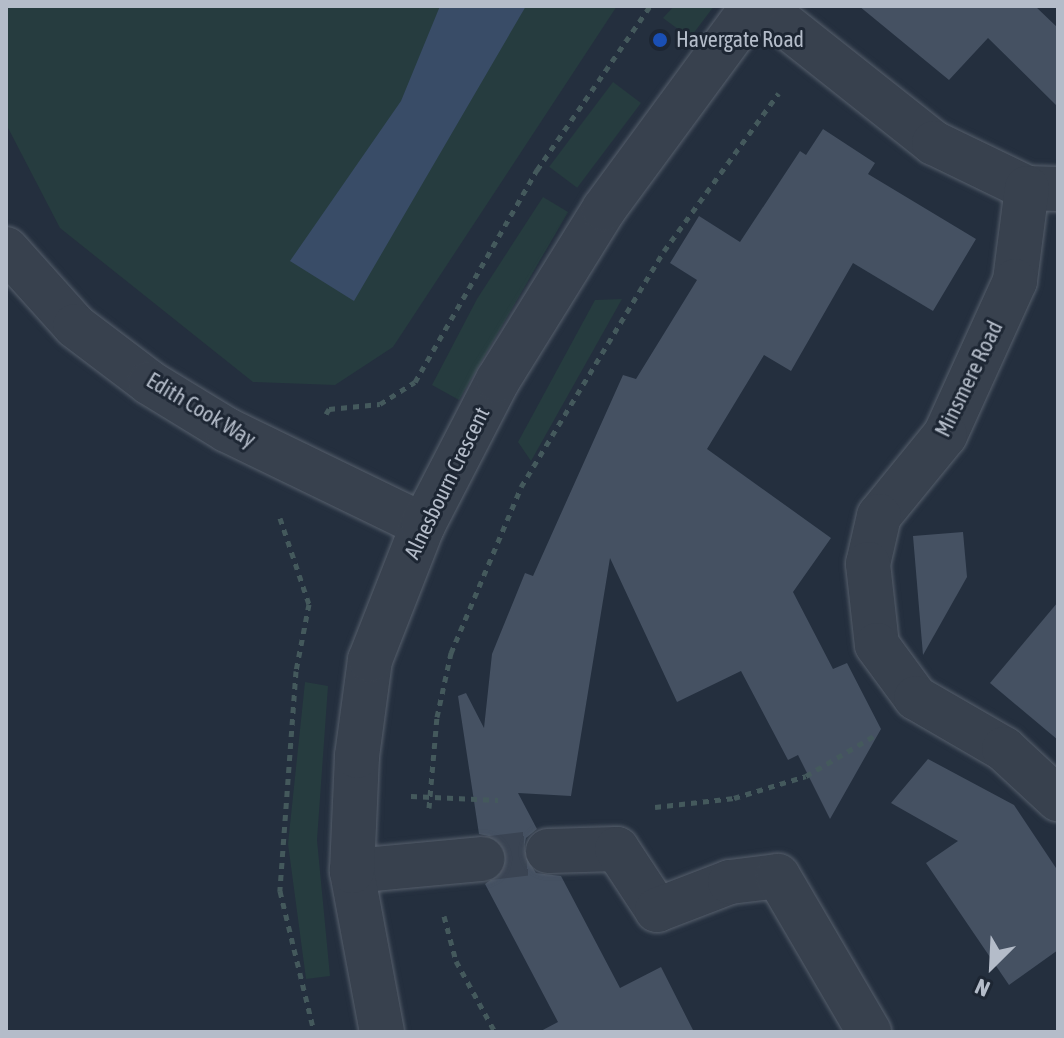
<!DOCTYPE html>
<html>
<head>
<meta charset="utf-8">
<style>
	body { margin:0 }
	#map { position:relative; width:1064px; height:1038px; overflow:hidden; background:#242f3e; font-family:"Asap Condensed",sans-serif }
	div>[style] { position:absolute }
	.green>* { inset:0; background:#263c3f; transform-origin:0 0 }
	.water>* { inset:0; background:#394c67 }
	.building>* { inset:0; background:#455162 }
	.minor-tunnel>* { height:44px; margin-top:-22px; transform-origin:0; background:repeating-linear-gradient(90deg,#3a4453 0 44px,transparent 0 66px) }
	.path>* { height:5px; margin-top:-2.5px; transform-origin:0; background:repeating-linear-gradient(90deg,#44595c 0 6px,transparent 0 12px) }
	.roads { filter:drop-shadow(0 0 2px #565f6c) drop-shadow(0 0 2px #565f6c) }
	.minor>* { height:44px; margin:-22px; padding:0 22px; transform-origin:22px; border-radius:22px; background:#38414e }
	.dots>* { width:22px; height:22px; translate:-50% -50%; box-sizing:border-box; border:4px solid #1d2633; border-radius:50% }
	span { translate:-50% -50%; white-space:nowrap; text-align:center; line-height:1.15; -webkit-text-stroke:6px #1d2633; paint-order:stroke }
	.poi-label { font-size:22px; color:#b4bcc9 }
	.left { translate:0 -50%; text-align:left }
	.street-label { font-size:22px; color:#b4bcc9 }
	.frame { position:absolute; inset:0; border:8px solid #b4bcc9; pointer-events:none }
	.north { position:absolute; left:952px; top:926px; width:80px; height:80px; -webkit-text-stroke:6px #1d2633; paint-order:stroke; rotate:204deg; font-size:22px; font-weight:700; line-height:32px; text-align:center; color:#b4bcc9 }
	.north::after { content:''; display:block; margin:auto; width:28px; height:36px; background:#b4bcc9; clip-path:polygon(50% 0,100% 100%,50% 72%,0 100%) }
</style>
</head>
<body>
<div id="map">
	<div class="green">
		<i style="clip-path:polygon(6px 6px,617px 6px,393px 347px,335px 385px,253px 382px,60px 228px,6px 124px)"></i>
		<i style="clip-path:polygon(674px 6px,714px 6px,690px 38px,663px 18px)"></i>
		<i style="left:613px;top:82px;width:35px;height:106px;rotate:37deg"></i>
		<i style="clip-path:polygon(543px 197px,568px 212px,459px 400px,432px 385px,477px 299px)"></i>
		<i style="clip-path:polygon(622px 299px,531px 461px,518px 442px,595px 300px)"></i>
		<i style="clip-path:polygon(305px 682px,328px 686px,317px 840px,330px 976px,306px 979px,288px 844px)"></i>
	</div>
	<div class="water">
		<i style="clip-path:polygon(440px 6px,526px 6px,354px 301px,290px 261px,401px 101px)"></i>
	</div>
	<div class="building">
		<i style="clip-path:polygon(859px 6px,1035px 6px,1058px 28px,1058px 107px,988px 38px,949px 80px)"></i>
		<i style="clip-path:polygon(823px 129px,875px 163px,868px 174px,976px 239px,933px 311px,853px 263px,791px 371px,764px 355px,707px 449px,831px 538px,793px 592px,833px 669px,847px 663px,881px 729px,830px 819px,798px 755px,788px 760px,741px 671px,677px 702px,610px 558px,571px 796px,518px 793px,537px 829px,526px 838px,523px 852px,536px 873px,561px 876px,620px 988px,661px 967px,694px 1032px,539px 1032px,558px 1022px,485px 884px,504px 870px,507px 856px,493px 837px,479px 834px,458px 696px,466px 693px,484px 728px,492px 654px,525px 573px,533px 576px,623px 375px,636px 379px,697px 280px,670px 263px,699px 216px,740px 242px,800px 151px,806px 155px)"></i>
		<i style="clip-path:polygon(963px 532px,967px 577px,923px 655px,913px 536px)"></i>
		<i style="clip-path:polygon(1058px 602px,1058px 740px,990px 683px)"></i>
		<i style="clip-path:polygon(928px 759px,1014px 805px,1058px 871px,1058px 950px,1009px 985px,926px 863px,958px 841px,891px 803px)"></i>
	</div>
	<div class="minor-tunnel">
		<i style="left:482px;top:859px;width:66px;rotate:-6.9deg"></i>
	</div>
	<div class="path">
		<i style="left:326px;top:414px;width:6px;rotate:-59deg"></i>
		<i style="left:329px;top:409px;width:51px;rotate:-5.6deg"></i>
		<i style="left:380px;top:404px;width:41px;rotate:-32.2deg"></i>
		<i style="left:415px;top:382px;width:245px;rotate:-60.1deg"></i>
		<i style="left:537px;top:170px;width:199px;rotate:-55.4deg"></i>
		<i style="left:280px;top:518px;width:91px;rotate:71.4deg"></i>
		<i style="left:309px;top:604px;width:68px;rotate:101deg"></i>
		<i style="left:296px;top:671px;width:221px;rotate:94.2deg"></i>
		<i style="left:280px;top:891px;width:145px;rotate:76.4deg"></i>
		<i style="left:411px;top:796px;width:87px;rotate:2.6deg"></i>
		<i style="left:655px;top:807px;width:80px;rotate:-6.5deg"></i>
		<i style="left:734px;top:798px;width:75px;rotate:-17deg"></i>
		<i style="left:806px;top:776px;width:79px;rotate:-30.5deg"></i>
		<i style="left:429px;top:808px;width:91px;rotate:-85deg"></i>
		<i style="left:437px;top:717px;width:66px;rotate:-77.7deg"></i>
		<i style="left:451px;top:653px;width:180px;rotate:-67.1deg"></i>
		<i style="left:521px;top:487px;width:276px;rotate:-58.8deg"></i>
		<i style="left:664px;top:251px;width:195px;rotate:-54deg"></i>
		<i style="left:444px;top:916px;width:47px;rotate:75.1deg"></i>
		<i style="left:456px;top:961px;width:81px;rotate:61.2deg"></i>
	</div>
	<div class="roads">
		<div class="minor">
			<i style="left:761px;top:6px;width:221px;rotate:38.4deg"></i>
			<i style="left:934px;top:143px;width:103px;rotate:25.8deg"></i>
			<i style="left:1027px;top:188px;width:31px;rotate:2deg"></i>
			<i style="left:1027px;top:188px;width:94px;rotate:97.4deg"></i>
			<i style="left:1015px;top:281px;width:169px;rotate:114.4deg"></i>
			<i style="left:945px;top:435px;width:104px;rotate:129.2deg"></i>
			<i style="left:879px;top:516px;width:49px;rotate:102.9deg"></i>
			<i style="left:868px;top:564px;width:81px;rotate:83.7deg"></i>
			<i style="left:877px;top:645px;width:66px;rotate:53.7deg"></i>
			<i style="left:916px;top:698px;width:102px;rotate:30.1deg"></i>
			<i style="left:1004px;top:749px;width:74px;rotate:42.8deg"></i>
			<i style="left:6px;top:249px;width:103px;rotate:48.1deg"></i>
			<i style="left:75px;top:326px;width:94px;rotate:37.2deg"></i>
			<i style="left:150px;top:383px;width:90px;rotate:31.4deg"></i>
			<i style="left:227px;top:430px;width:218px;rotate:25.9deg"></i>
			<i style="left:548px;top:851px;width:69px;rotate:-1.7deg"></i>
			<i style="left:617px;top:849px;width:73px;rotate:56.7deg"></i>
			<i style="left:657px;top:910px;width:78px;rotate:-21deg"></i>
			<i style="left:730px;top:882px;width:48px;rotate:-7.1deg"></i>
			<i style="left:778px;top:876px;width:181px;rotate:59.7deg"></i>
			<i style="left:352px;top:871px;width:131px;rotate:-5.3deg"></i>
			<i style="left:382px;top:1032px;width:164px;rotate:-100.6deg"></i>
			<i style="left:352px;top:871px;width:115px;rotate:-87.5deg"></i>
			<i style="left:357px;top:756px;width:97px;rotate:-82.3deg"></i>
			<i style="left:370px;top:660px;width:145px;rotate:-68.6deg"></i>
			<i style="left:423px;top:525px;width:163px;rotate:-62.7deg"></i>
			<i style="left:498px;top:380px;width:201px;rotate:-58.2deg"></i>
			<i style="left:604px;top:209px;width:252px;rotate:-53.7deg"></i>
		</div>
	</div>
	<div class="dots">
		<i style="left:660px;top:40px;background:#1a4fb4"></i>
	</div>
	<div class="poi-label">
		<span class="left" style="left:676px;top:40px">Havergate Road</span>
	</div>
	<div class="street-label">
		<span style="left:969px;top:379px;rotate:-64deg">Minsmere Road</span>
		<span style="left:201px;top:410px;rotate:31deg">Edith Cook Way</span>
		<span style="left:447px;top:483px;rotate:-64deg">Alnesbourn Crescent</span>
	</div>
	<div class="frame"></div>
	<div class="north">N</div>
</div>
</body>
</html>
